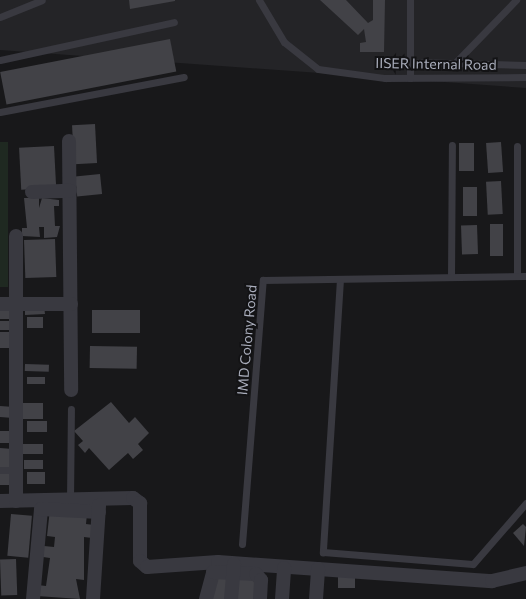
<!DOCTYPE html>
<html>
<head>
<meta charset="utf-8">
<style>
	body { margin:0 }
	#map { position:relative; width:526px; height:599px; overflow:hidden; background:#18181a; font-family:Commissioner,sans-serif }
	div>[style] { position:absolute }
	.built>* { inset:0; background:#242427 }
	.green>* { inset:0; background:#1f2921; transform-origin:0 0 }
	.building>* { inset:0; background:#424247; transform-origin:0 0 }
	.lane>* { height:7px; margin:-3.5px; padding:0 3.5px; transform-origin:3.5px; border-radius:3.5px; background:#393940 }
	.street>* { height:14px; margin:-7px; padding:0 7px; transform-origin:7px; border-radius:7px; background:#393940 }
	span { translate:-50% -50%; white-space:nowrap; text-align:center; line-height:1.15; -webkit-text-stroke:4px #131315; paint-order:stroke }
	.street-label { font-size:14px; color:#a9adbb }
</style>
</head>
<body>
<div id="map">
	<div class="built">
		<i style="clip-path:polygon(0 0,526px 0,526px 88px,0 50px)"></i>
	</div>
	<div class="green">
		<i style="left:8px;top:142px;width:145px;height:8px;rotate:90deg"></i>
	</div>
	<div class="building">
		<i style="clip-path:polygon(129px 0,175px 0,175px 1px,130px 9px)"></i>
		<i style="clip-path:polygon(320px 0,346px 0,368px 23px,373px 20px,373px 0,385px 0,384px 52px,360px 52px,360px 43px,366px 42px,364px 29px,358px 35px)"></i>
		<i style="left:170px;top:39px;width:33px;height:173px;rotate:79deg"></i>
		<i style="left:95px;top:124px;width:39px;height:23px;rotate:87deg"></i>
		<i style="left:501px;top:142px;width:30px;height:15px;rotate:86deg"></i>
		<i style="left:459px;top:143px;width:15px;height:28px"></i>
		<i style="left:54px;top:146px;width:42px;height:35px;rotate:87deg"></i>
		<i style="left:100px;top:174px;width:20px;height:25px;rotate:84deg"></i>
		<i style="left:501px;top:181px;width:33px;height:15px;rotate:87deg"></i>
		<i style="left:463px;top:187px;width:14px;height:29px"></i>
		<i style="clip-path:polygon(24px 198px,39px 198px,39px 208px,42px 198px,59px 200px,59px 206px,54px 206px,55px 226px,60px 226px,57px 237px,44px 238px,44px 227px,39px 227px,40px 237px,22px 236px,22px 228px,27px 228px)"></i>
		<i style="left:490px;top:224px;width:13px;height:32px"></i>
		<i style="left:477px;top:225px;width:29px;height:16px;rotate:88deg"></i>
		<i style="left:55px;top:239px;width:38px;height:31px;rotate:88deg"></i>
		<i style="clip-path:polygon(25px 305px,44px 305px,45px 314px,25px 315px)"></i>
		<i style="left:0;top:307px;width:15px;height:12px"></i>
		<i style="left:140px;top:310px;width:23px;height:48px;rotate:90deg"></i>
		<i style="left:27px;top:317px;width:16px;height:11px"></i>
		<i style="left:0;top:321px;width:16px;height:9px"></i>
		<i style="left:0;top:332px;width:17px;height:16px"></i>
		<i style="left:90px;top:346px;width:47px;height:22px;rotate:1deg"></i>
		<i style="left:25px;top:364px;width:24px;height:7px;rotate:2deg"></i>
		<i style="left:27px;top:377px;width:18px;height:7px"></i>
		<i style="clip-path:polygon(111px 402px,129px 423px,135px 417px,149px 433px,138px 444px,143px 450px,133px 459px,128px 453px,109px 470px,89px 448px,85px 453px,78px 445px,83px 441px,74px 431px)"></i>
		<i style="left:19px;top:403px;width:24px;height:16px"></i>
		<i style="left:0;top:406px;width:14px;height:11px;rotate:4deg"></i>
		<i style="left:27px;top:421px;width:20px;height:11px"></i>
		<i style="left:0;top:431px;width:13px;height:12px"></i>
		<i style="left:23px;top:444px;width:20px;height:10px"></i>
		<i style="left:0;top:448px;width:13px;height:19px;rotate:4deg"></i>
		<i style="left:24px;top:460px;width:19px;height:9px"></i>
		<i style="left:0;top:472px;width:9px;height:13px"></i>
		<i style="left:27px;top:472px;width:18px;height:12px"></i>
		<i style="clip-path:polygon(50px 509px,87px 514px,86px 524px,94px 525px,92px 538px,84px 537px,84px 580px,76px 579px,80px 599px,37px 596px,38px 585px,46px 586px,50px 558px,43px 557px,44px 546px,54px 547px,55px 537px,47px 536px)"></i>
		<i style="left:11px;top:514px;width:21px;height:42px;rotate:5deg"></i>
		<i style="clip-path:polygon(523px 524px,526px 527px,524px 546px,513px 533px)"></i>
		<i style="left:16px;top:559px;width:36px;height:16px;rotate:88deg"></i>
		<i style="left:338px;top:576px;width:17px;height:12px"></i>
		<i style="clip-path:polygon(217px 577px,229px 577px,227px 599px,209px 599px)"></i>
		<i style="left:237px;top:577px;width:18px;height:22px;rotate:3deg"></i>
	</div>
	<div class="lane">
		<i style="left:259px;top:0;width:49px;rotate:59.2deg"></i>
		<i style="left:284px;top:42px;width:43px;rotate:38.5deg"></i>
		<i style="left:318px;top:69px;width:68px;rotate:7.7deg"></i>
		<i style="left:385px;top:78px;width:141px;rotate:-0.4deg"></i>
		<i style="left:410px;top:0;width:78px;rotate:90deg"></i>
		<i style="left:0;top:17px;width:45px;rotate:-22deg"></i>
		<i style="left:0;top:60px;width:178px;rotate:-12.3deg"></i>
		<i style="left:411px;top:62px;width:115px;rotate:1.5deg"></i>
		<i style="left:452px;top:66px;width:92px;rotate:-45.9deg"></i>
		<i style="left:0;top:112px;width:187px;rotate:-10.8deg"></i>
		<i style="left:517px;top:146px;width:130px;rotate:90deg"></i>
		<i style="left:451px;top:277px;width:132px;rotate:-89.6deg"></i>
		<i style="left:340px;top:279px;width:274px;rotate:93.6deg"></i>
		<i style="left:323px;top:552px;width:150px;rotate:4.6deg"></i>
		<i style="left:473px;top:564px;width:81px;rotate:-49deg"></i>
		<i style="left:0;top:470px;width:17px"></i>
		<i style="left:70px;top:500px;width:91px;rotate:-89.4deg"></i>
		<i style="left:242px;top:544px;width:265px;rotate:-85.5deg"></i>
		<i style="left:263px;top:280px;width:263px;rotate:-0.9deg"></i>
	</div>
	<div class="street">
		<i style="left:69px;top:141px;width:249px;rotate:89.5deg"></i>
		<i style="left:32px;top:192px;width:38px;rotate:-2deg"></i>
		<i style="left:0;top:304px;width:71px"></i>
		<i style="left:0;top:501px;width:133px;rotate:-1.3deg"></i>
		<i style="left:133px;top:498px;width:9px;rotate:36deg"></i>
		<i style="left:140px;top:503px;width:58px;rotate:90deg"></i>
		<i style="left:140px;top:561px;width:9px;rotate:41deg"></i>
		<i style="left:147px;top:567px;width:71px;rotate:-4deg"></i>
		<i style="left:218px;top:562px;width:275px;rotate:4deg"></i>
		<i style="left:492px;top:581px;width:35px;rotate:-13deg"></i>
		<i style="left:16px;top:501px;width:265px;rotate:-90deg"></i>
		<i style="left:33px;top:599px;width:90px;rotate:-84.9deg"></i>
		<i style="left:41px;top:509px;width:58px;rotate:3deg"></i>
		<i style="left:93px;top:599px;width:94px;rotate:-86.3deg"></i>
		<i style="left:206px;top:599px;width:28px;rotate:-75deg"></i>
		<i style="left:213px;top:572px;width:43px;rotate:2.7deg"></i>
		<i style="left:256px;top:574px;width:8px;rotate:50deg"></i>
		<i style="left:261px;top:580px;width:19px;rotate:93deg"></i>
		<i style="left:231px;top:599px;width:35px;rotate:-85deg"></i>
		<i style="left:282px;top:599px;width:31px;rotate:-86deg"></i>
		<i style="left:316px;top:599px;width:30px;rotate:-86deg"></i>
	</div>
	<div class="street-label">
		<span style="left:436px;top:64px;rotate:1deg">IISER Internal Road</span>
		<span style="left:247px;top:340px;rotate:-85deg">IMD Colony Road</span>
	</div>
</div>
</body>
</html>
